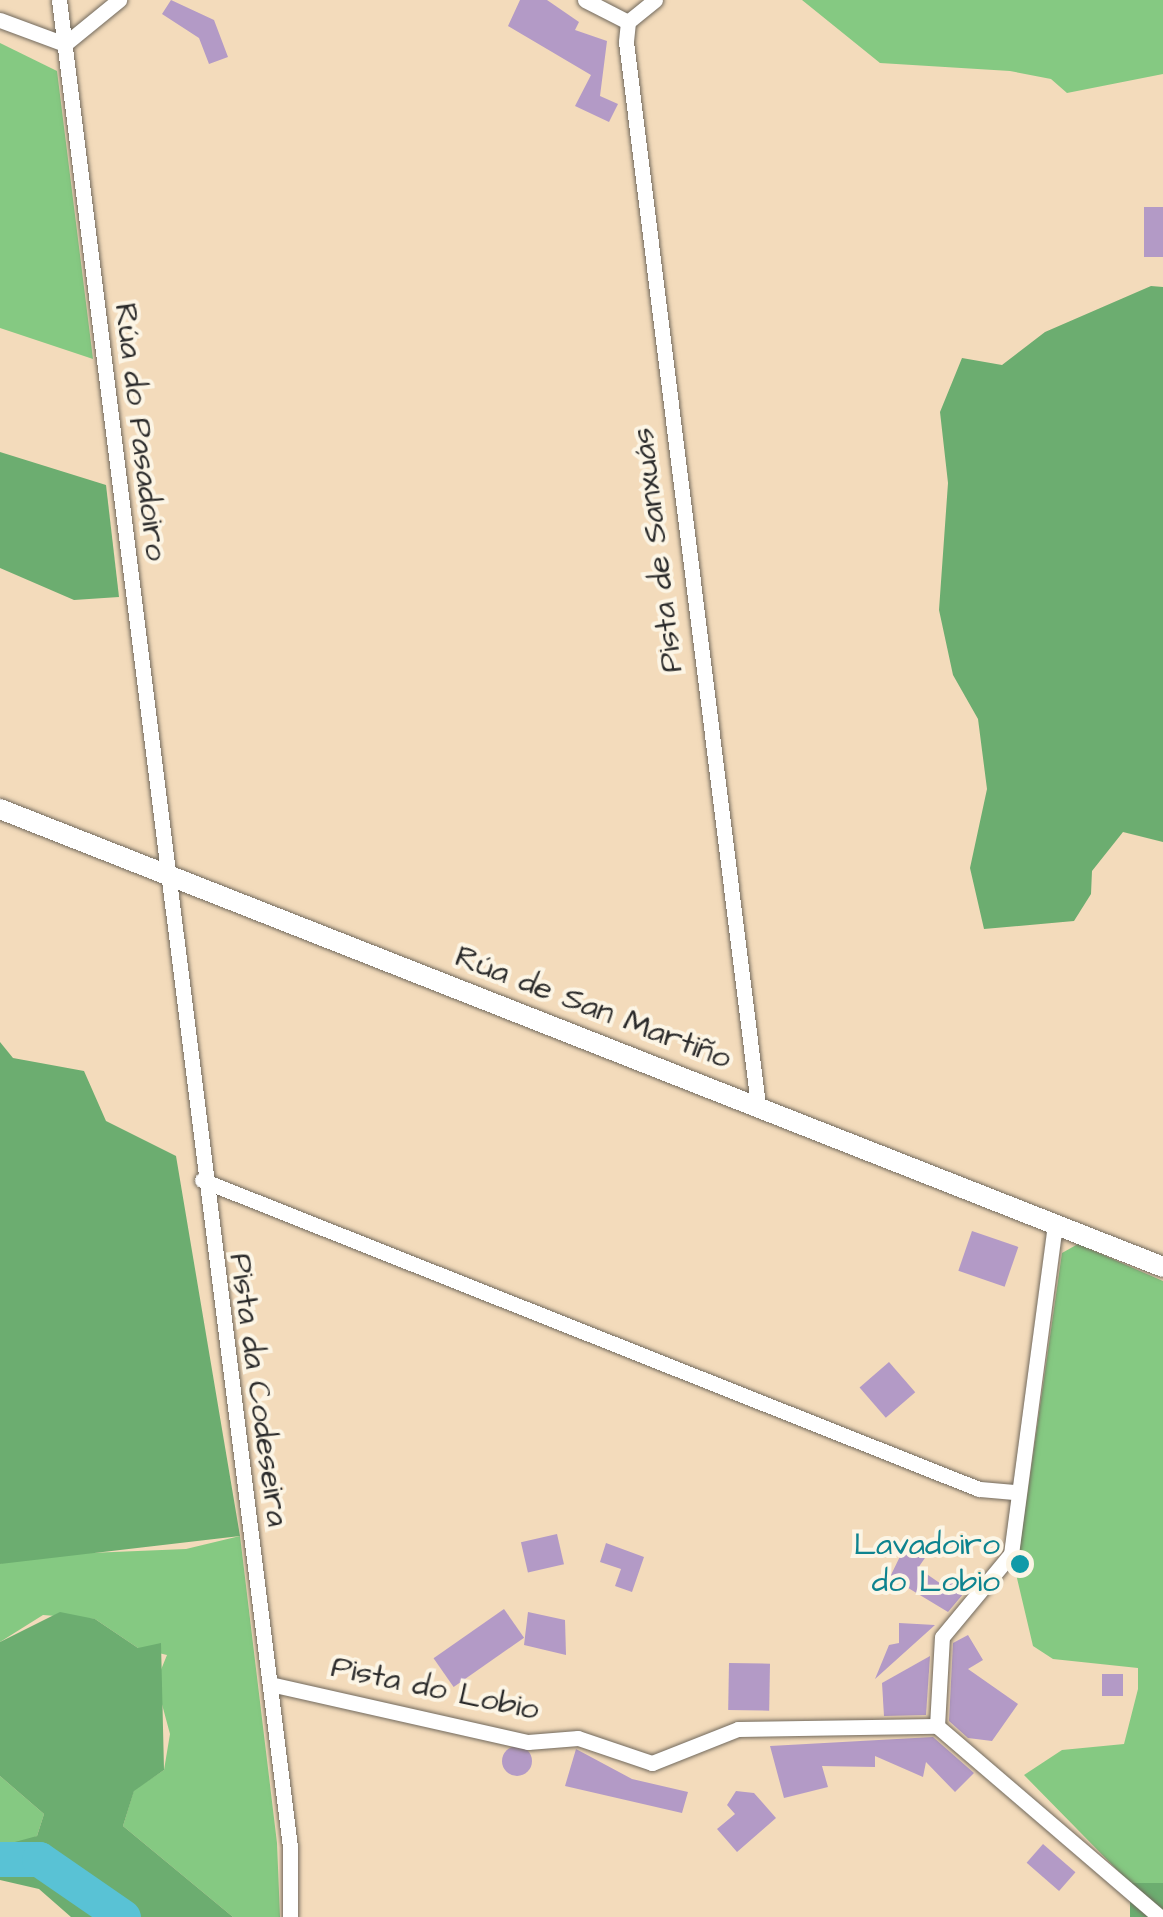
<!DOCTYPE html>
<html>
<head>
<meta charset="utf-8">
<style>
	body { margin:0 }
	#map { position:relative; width:1163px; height:1917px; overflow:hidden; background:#f3dbbb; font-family:"Architects Daughter",sans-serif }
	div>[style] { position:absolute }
	.green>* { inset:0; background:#85c982 }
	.forest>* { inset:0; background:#6cad70; transform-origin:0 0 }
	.river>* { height:35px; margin:-17.5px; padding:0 17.5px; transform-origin:17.5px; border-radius:17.5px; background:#59c2d5 }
	.building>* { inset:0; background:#b39ac6; transform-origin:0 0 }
	.round { border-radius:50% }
	.roads { filter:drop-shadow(0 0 2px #71695d) drop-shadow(0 0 2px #71695d) }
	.minor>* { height:15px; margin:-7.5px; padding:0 7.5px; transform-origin:7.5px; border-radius:7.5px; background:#fff }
	.tertiary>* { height:20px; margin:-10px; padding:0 10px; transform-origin:10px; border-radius:10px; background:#fff }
	.dots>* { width:28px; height:28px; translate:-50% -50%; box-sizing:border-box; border:5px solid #fcf5e5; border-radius:50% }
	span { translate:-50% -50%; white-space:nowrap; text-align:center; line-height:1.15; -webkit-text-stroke:8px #fcf5e5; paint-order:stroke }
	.street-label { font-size:32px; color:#2b2b2b }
	.culture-label { font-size:32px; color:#0d838f }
	.right { translate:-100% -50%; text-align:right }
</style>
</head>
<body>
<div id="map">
	<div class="green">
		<i style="clip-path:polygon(802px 0,1163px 0,1163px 74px,1067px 93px,1051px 79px,1010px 71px,880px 63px)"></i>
		<i style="clip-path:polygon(0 43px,57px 71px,93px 359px,0 328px)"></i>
		<i style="clip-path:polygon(1078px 1244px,1163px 1281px,1163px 1883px,1130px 1883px,1024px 1775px,1062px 1750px,1124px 1744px,1138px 1689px,1138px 1668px,1053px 1659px,1033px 1646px,1016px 1574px,1062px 1253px)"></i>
		<i style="clip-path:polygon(240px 1536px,277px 1843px,280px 1917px,233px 1917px,123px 1826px,134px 1790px,164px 1770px,170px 1734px,156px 1682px,167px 1655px,138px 1648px,95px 1619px,43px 1615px,0 1642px,0 1564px,17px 1556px,186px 1549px)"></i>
		<i style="clip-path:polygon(0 1776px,44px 1814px,37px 1836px,23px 1843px,0 1846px)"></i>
	</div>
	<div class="forest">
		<i style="clip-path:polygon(1151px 286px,1163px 287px,1163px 842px,1123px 832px,1092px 871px,1091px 894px,1074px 921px,984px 929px,970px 868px,987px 789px,978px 719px,953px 675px,939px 610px,948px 483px,940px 412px,962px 358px,1002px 365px,1045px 332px)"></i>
		<i style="clip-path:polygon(0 452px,106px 485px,119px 597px,74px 600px,0 568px)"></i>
		<i style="clip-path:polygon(0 1042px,13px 1058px,84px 1071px,106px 1121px,176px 1156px,240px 1536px,0 1564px)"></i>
		<i style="clip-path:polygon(60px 1612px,95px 1619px,138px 1648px,161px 1643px,164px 1770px,134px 1791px,123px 1826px,233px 1917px,71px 1917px,39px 1889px,0 1880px,0 1846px,37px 1836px,44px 1814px,0 1776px,0 1642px)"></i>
		<i style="left:1130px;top:1883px;width:33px;height:34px"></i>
	</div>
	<div class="river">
		<i style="left:0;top:1859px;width:39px"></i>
		<i style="left:39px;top:1859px;width:102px;rotate:34.6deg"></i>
	</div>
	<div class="building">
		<i style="clip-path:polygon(171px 0,214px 20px,228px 57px,209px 64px,199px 38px,162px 14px)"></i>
		<i style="clip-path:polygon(520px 0,547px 0,579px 22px,575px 30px,607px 41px,600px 96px,618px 104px,609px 122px,575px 106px,591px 75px,508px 26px)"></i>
		<i style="left:1163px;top:207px;width:50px;height:19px;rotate:90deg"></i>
		<i style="left:972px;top:1231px;width:49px;height:42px;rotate:19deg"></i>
		<i style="left:889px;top:1362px;width:40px;height:39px;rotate:49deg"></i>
		<i style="left:557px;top:1534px;width:31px;height:37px;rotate:77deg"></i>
		<i style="clip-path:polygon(907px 1542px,927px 1555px,918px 1568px,944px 1586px,958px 1575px,969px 1587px,948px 1612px,890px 1577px)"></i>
		<i style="clip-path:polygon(606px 1543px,644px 1557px,632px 1592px,615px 1586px,621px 1569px,600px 1562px)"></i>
		<i style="left:504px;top:1609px;width:35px;height:86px;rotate:55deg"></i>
		<i style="clip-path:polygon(528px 1612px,565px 1620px,566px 1655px,524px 1645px)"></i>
		<i style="clip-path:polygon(899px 1623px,935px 1625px,875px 1679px,889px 1645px,899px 1643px)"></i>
		<i style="clip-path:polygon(968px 1635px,983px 1660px,968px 1669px,1018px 1704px,992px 1741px,968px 1738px,949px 1721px,953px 1643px)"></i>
		<i style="clip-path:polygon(930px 1656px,926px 1715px,884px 1716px,882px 1683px)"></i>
		<i style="left:729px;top:1663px;width:41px;height:47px;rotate:1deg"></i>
		<i style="left:1102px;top:1674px;width:21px;height:22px"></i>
		<i style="clip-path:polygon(933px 1737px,974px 1773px,955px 1792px,926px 1762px,923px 1777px,875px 1756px,875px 1767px,822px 1766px,828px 1787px,784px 1798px,770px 1746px)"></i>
		<i class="round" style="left:502px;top:1746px;width:30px;height:30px"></i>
		<i style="clip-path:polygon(576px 1749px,632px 1779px,688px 1792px,682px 1813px,565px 1786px)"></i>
		<i style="clip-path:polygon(736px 1791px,754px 1793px,776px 1818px,737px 1852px,717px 1829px,735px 1814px,727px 1805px)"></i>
		<i style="left:1043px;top:1844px;width:43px;height:25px;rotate:41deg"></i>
	</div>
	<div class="roads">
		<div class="minor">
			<i style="left:59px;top:0;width:1860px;rotate:82.87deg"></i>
			<i style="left:290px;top:1846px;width:71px;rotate:90deg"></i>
			<i style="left:585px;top:0;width:48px;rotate:27.1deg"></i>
			<i style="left:655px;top:0;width:35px;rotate:141deg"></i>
			<i style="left:628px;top:22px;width:20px;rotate:96deg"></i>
			<i style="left:626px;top:42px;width:1071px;rotate:82.92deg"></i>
			<i style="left:0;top:20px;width:69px;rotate:20.3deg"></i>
			<i style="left:65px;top:44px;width:70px;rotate:-39.2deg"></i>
			<i style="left:202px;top:1180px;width:836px;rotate:21.69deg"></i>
			<i style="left:979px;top:1489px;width:36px;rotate:5deg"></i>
			<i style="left:270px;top:1684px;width:264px;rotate:12.7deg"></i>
			<i style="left:528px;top:1742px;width:50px;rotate:-4.6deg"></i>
			<i style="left:578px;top:1738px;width:78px;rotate:18.7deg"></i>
			<i style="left:652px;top:1763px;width:92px;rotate:-21.6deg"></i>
			<i style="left:738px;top:1729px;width:199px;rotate:-0.9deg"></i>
			<i style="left:937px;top:1726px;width:294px;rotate:40.6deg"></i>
			<i style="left:937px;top:1726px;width:89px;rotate:-86.8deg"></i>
			<i style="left:942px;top:1637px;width:108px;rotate:-50.3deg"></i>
			<i style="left:1011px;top:1554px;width:333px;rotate:-82.4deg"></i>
		</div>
		<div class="tertiary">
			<i style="left:0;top:809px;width:1250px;rotate:21.49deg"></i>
		</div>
	</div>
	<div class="dots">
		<i style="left:1020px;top:1564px;background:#0f9aa8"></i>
	</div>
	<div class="street-label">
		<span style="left:140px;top:432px;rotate:83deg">Rúa do Pasadoiro</span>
		<span style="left:658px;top:550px;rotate:-97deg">Pista de Sanxuás</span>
		<span style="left:593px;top:1008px;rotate:21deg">Rúa de San Martiño</span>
		<span style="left:258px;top:1390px;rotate:82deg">Pista da Codeseira</span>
		<span style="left:435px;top:1689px;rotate:12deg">Pista do Lobio</span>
	</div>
	<div class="culture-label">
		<span class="right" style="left:1000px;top:1564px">Lavadoiro<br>do Lobio</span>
	</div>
</div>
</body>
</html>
